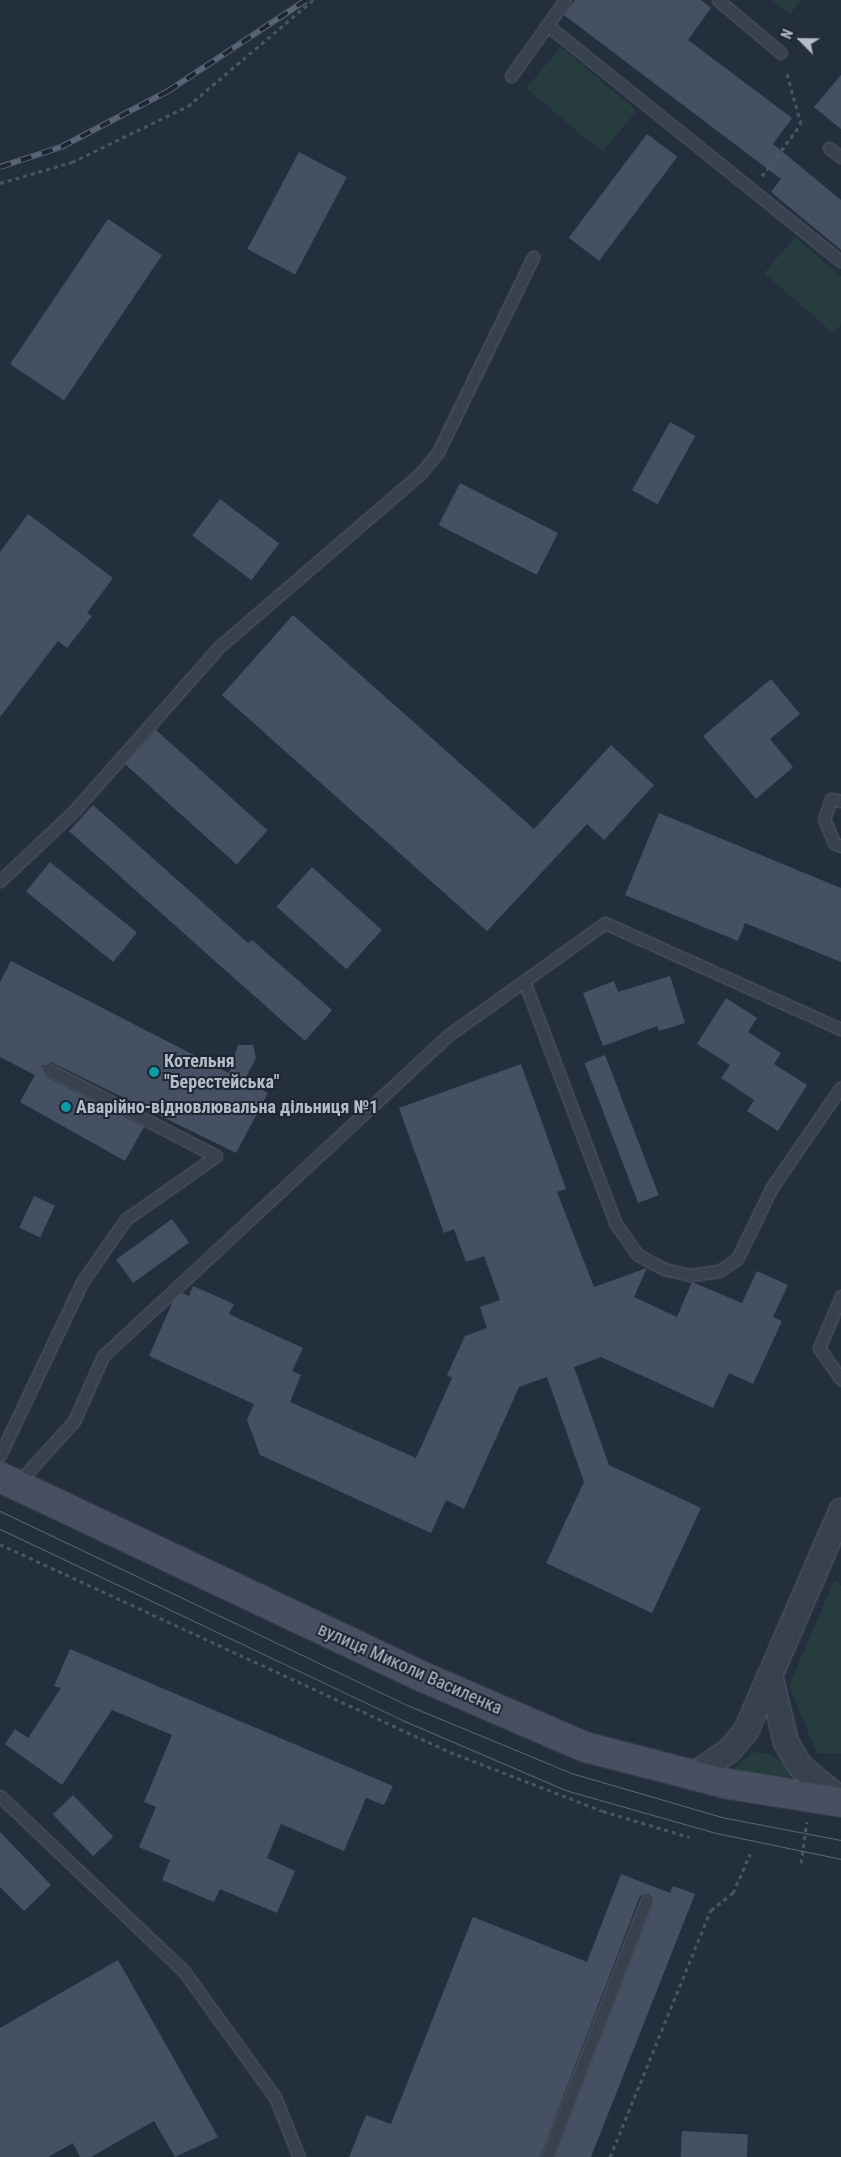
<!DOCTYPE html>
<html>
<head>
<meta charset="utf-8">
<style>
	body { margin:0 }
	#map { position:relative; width:841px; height:2157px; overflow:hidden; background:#242f3e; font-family:"Roboto Condensed",sans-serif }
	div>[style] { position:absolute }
	.green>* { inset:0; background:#263c3f; transform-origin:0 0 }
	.building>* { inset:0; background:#455162; transform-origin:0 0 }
	.path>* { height:3px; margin-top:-1.5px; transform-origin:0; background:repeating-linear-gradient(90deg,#44595c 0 4px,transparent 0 8px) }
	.roads { filter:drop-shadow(0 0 1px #565f6c) drop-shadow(0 0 1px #565f6c) }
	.lane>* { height:11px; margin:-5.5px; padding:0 5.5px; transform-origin:5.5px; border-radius:5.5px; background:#38414e }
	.street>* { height:24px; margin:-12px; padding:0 12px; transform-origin:12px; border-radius:12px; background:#38414e }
	.secondary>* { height:28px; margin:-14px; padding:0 14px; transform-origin:14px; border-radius:14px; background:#465061 }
	.tram>* { height:1px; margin:-0.5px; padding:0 0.5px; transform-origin:0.5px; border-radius:0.5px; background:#5a6575 }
	.rail>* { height:5.5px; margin-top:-2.75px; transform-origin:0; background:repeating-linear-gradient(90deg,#1d2633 0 11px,#5a6575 0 22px); box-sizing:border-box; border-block:1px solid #5a6575 }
	.dots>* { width:14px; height:14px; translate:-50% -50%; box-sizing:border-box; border:2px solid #1d2633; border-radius:50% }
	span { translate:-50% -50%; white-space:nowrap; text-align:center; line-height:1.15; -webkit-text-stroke:4px #1d2633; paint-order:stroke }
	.poi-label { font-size:18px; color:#b4bcc9; font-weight:700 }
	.left { translate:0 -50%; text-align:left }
	.street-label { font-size:18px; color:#b4bcc9 }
	.north { position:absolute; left:776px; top:15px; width:50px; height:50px; -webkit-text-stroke:4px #1d2633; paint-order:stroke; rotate:293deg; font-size:14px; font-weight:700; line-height:20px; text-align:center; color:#b4bcc9 }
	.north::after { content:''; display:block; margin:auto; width:18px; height:22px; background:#b4bcc9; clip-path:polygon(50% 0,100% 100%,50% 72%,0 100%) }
</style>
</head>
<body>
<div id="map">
	<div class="green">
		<i style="clip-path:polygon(771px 0,801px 0,790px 14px)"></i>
		<i style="left:561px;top:47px;width:99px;height:54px;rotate:40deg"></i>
		<i style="clip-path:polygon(795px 237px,841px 276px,841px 324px,833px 333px,764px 273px)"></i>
		<i style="clip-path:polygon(834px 1581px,841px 1585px,841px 1754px,817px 1753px,789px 1686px)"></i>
		<i style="clip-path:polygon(752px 1752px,769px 1754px,784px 1764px,790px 1782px,731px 1772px)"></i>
	</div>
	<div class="building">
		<i style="clip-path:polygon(575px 0,701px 0,711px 8px,688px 40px,792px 118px,773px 144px,841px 200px,841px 250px,771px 192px,781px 179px,564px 15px)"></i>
		<i style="clip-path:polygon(841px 75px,841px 129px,814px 107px)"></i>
		<i style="left:647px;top:134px;width:38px;height:130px;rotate:37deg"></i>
		<i style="left:299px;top:152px;width:54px;height:110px;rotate:28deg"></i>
		<i style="left:108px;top:219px;width:65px;height:175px;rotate:34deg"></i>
		<i style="left:670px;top:422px;width:29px;height:78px;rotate:29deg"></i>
		<i style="left:460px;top:483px;width:110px;height:47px;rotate:27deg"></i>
		<i style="left:220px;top:499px;width:74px;height:46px;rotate:37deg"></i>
		<i style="clip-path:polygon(28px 514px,113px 578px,87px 613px,92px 616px,67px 648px,58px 641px,0 717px,0 552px)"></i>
		<i style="clip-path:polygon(293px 615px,534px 829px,611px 745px,654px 785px,604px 840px,587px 824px,487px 931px,222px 695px)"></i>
		<i style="clip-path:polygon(771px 679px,800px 714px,770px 739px,793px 767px,756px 799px,703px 736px)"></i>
		<i style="left:156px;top:730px;width:150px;height:46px;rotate:42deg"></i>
		<i style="clip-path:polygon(93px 805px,248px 943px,252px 940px,332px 1010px,305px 1041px,69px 831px)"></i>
		<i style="clip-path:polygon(659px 813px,841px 888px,841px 962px,745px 923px,738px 941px,625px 895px)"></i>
		<i style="left:50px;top:862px;width:112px;height:38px;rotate:39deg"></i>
		<i style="left:312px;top:867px;width:94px;height:53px;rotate:42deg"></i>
		<i style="clip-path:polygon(11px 961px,229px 1073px,238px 1045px,253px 1045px,256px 1058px,244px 1081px,268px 1093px,236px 1153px,51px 1062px,41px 1066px,45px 1076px,144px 1127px,125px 1161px,20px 1102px,35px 1075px,0 1057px,0 982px)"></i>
		<i style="clip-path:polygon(670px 976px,685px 1023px,659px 1031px,657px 1026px,603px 1046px,583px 993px,614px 981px,618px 992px)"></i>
		<i style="clip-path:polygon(726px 998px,757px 1018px,748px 1032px,781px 1053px,774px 1064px,807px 1085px,778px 1131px,747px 1111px,754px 1100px,721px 1078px,730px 1065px,697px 1044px)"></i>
		<i style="left:605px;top:1055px;width:150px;height:22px;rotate:69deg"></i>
		<i style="clip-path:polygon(521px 1064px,566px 1189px,557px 1192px,594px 1287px,647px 1268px,634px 1297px,677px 1317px,692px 1282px,742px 1303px,757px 1271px,788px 1285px,773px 1317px,782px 1321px,753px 1384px,729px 1373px,713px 1408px,601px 1357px,574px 1367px,609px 1465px,701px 1508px,652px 1613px,546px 1563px,584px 1482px,547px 1377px,519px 1387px,464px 1509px,446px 1500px,431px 1533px,260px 1455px,247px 1420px,254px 1404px,149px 1356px,173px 1301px,182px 1293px,189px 1296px,193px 1286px,234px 1304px,229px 1314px,303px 1348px,292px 1371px,301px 1375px,290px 1402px,416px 1458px,452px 1378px,447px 1375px,465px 1336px,487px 1328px,480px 1307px,500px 1300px,484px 1256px,466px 1262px,454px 1229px,444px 1233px,399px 1108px)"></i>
		<i style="left:34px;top:1196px;width:23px;height:35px;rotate:25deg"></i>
		<i style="left:172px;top:1219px;width:29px;height:69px;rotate:54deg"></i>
		<i style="clip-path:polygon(70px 1649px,393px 1786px,384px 1805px,366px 1798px,344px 1851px,281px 1824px,267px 1858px,295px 1871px,277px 1913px,220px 1889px,214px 1902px,162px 1880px,170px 1860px,139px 1847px,156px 1807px,144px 1802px,172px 1735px,112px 1710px,62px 1785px,5px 1744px,15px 1729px,28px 1738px,61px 1688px,54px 1686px)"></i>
		<i style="left:73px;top:1795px;width:58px;height:28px;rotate:46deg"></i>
		<i style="clip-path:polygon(0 1832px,51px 1885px,24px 1911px,0 1887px)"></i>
		<i style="clip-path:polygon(621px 1874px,670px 1893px,673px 1886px,695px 1894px,591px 2157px,555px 2157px,654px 1902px,649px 1892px,640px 1896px,540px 2157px,349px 2157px,366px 2115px,391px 2124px,473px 1917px,587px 1962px)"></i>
		<i style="clip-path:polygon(118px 1960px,218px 2137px,175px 2157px,154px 2121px,91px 2157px,80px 2157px,73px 2143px,48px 2157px,0 2157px,0 2028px)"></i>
		<i style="left:682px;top:2131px;width:66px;height:26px;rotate:3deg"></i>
	</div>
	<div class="path">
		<i style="left:762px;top:176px;width:65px;rotate:-53.1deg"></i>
		<i style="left:801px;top:124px;width:56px;rotate:-105.5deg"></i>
		<i style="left:0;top:183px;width:75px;rotate:-16.3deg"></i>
		<i style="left:72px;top:162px;width:129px;rotate:-25.8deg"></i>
		<i style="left:188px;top:106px;width:164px;rotate:-40.3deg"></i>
		<i style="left:0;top:1544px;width:496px;rotate:24.8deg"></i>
		<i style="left:450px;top:1752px;width:164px;rotate:21.1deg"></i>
		<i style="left:603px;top:1811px;width:90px;rotate:16.8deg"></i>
		<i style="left:801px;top:1863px;width:42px;rotate:-81.9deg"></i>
		<i style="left:610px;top:2157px;width:267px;rotate:-67.8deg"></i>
		<i style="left:711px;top:1910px;width:28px;rotate:-38deg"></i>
		<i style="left:733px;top:1893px;width:43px;rotate:-66.4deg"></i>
	</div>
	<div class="roads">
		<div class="lane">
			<i style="left:718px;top:0;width:82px;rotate:40.1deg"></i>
			<i style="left:547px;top:25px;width:377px;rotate:38.8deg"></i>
			<i style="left:511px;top:76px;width:93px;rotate:-54.6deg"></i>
			<i style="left:829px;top:148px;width:15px;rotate:37deg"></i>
			<i style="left:841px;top:801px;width:10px;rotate:-169deg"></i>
			<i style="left:831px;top:799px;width:21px;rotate:109deg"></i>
			<i style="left:824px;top:819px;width:26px;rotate:67deg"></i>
			<i style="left:834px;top:843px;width:8px;rotate:23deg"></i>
			<i style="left:0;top:881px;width:100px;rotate:-43.4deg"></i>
			<i style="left:73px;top:812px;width:222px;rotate:-48.5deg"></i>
			<i style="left:220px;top:646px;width:265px;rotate:-40.7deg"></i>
			<i style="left:421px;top:473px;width:27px;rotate:-51deg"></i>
			<i style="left:438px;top:452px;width:217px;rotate:-64deg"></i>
			<i style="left:524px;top:981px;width:260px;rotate:69.3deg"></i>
			<i style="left:616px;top:1224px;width:38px;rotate:55deg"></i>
			<i style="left:638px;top:1255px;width:30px;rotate:28deg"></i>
			<i style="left:664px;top:1269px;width:27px;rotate:13deg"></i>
			<i style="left:690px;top:1275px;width:29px;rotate:-8deg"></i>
			<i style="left:719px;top:1271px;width:22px;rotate:-34deg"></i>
			<i style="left:737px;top:1259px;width:80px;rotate:-64.1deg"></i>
			<i style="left:772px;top:1187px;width:121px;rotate:-55.4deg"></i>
			<i style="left:841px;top:1296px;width:56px;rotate:112.9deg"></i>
			<i style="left:819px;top:1348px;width:39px;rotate:55deg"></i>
			<i style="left:0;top:1455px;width:191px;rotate:-64.6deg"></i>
			<i style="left:82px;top:1282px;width:77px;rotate:-55.1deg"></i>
			<i style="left:126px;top:1219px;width:110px;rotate:-35deg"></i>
			<i style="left:216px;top:1156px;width:189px;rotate:-152.6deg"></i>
			<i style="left:16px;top:1485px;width:86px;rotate:-47.8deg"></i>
			<i style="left:74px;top:1421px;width:71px;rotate:-66deg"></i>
			<i style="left:103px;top:1356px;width:473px;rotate:-42.9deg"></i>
			<i style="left:450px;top:1034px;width:191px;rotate:-35.6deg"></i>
			<i style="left:605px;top:923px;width:259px;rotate:24.2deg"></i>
			<i style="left:0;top:1796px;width:253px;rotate:43.6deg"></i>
			<i style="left:183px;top:1970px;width:157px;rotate:54.1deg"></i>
			<i style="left:275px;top:2097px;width:65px;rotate:68.2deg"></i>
			<i style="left:547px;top:2157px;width:277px;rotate:-68.8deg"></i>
		</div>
		<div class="street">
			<i style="left:770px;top:1675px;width:69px;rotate:76.6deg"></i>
			<i style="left:786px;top:1742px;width:28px;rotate:60deg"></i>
			<i style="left:800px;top:1766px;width:53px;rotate:39.7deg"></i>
			<i style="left:694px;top:1775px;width:44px;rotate:-34.8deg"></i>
			<i style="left:730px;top:1750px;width:25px;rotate:-50deg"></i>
			<i style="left:746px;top:1731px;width:240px;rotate:-66.6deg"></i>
		</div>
		<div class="secondary">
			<i style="left:0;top:1477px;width:468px;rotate:25.3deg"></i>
			<i style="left:423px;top:1677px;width:176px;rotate:23.4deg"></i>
			<i style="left:585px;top:1747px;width:148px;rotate:14.5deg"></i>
			<i style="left:728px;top:1784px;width:114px;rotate:9.1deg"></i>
		</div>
	</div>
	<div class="tram">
		<i style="left:0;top:1511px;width:451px;rotate:25.5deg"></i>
		<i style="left:407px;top:1705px;width:178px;rotate:22.5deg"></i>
		<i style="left:571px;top:1773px;width:156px;rotate:16.3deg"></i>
		<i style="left:721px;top:1817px;width:122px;rotate:10.9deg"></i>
		<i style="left:0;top:1529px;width:445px;rotate:25.4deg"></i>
		<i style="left:402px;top:1720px;width:177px;rotate:23.2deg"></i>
		<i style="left:565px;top:1790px;width:157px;rotate:15.9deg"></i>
		<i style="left:716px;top:1833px;width:128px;rotate:11.7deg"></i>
	</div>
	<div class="rail">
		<i style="left:0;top:167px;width:64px;rotate:-18.2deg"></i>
		<i style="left:61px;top:147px;width:121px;rotate:-27.6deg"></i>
		<i style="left:168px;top:91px;width:165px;rotate:-33.4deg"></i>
	</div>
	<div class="dots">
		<i style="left:154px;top:1072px;background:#0f9aa8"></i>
		<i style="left:66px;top:1107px;background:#0f9aa8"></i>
	</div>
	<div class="poi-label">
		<span class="left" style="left:164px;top:1072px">Котельня<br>"Берестейська"</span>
		<span class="left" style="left:76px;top:1107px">Аварійно-відновлювальна дільниця №1</span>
	</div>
	<div class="street-label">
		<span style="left:410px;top:1669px;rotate:24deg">вулиця Миколи Василенка</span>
	</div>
	<div class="north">N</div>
</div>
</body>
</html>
